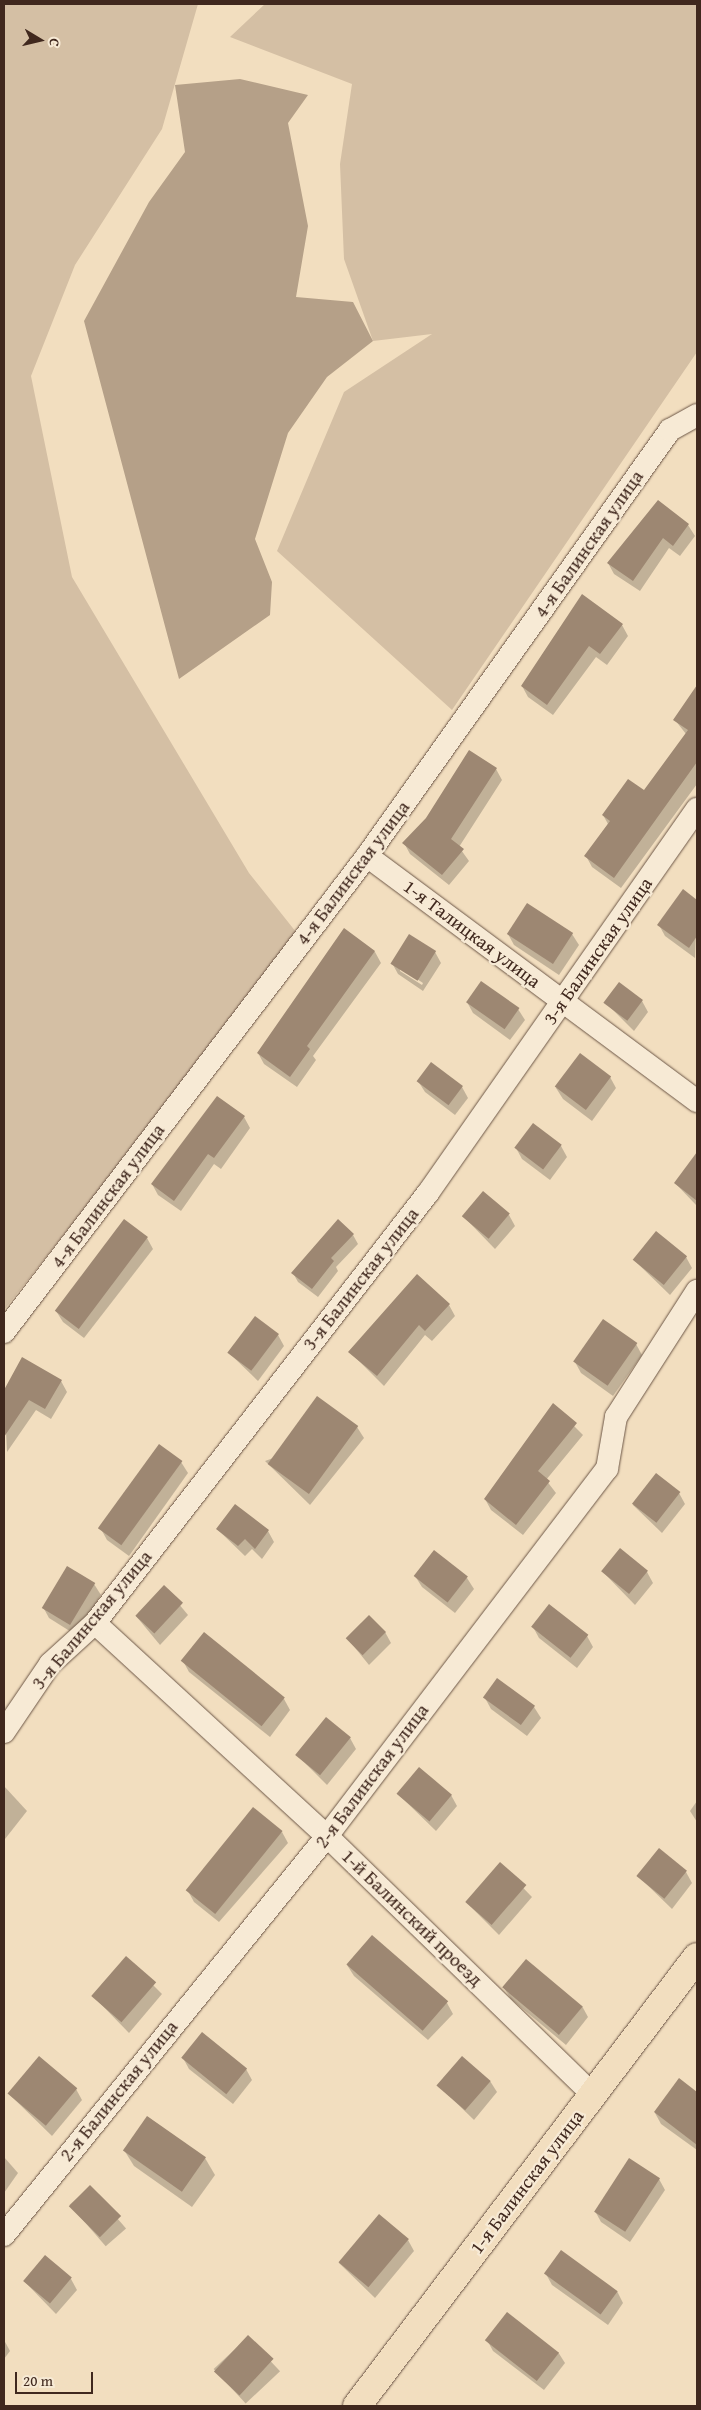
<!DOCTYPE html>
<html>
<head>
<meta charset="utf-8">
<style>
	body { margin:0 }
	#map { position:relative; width:701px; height:2410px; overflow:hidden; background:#f2debf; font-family:"Gentium Book Plus",serif }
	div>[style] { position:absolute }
	.green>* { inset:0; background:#d4bfa4 }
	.water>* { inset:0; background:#b5a088 }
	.shadow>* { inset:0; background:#0003; transform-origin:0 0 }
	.building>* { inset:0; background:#9d8772; transform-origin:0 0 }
	.roads { filter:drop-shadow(0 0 1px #6c5646) drop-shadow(0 0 1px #6c5646) }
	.minor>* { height:22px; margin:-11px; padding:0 11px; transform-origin:11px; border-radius:11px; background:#f7ead5 }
	.primary>* { height:28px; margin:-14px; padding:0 14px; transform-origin:14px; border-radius:14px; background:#f2debf }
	span { translate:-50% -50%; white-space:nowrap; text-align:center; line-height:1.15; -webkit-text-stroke:4.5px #f7ead5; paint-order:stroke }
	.street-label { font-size:19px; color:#40281e }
	.frame { position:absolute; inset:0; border:5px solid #40281e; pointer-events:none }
	.north { position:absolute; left:15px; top:15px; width:50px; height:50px; -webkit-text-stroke:4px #f7ead5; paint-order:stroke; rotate:99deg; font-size:14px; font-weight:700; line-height:20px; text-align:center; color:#40281e }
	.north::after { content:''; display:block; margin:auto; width:18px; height:22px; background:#40281e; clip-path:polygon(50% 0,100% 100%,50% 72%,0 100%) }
	.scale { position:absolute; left:15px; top:2372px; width:78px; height:22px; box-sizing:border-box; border:2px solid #40281e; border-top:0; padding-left:6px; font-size:15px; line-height:18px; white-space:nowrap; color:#40281e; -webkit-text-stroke:4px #f7ead5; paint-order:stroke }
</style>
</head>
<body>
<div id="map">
	<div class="green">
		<i style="clip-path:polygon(4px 4px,198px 4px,162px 129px,75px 265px,31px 376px,72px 577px,249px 873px,300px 937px,4px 1310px)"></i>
		<i style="clip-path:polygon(265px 4px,697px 4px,697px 352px,452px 710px,277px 551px,344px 392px,432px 334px,373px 341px,344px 259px,340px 164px,352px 84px,230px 37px)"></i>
	</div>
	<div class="water">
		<i style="clip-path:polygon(240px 79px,308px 95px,288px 123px,308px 226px,296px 297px,353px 302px,373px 341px,327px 377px,288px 433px,255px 539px,272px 582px,270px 615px,179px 679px,84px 321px,149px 202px,185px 152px,175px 85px)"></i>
	</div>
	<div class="shadow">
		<i style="clip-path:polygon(658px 502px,688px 525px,695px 536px,680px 556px,669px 548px,640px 591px,614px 574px,608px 563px)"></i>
		<i style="clip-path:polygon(582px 596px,622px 625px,628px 636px,607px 665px,596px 657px,553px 715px,528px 697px,522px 686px)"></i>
		<i style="clip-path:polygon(694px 692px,697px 784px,621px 888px,592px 867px,586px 856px,608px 824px,603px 815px,644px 792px,686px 734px,675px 720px)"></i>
		<i style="clip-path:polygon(496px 769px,502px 780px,459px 847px,469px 861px,449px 885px,410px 854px,404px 843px)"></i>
		<i style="clip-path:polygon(684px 891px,697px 901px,695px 958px,665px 936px,659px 925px)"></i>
		<i style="clip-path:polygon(344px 930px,375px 952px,381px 963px,313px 1056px,316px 1060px,297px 1087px,264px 1064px,258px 1053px)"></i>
		<i style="clip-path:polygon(508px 934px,572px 934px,579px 945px,559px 975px,514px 945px)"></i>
		<i style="clip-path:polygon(evenodd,435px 952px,441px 963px,423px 991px,398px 974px,392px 963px,435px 952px,400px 968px,423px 983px,422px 985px,400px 971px,400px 968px)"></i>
		<i style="clip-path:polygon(642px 1001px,648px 1012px,634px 1031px,605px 1002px)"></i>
		<i style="clip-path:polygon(467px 1002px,518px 1009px,525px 1020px,510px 1040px,473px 1013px)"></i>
		<i style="clip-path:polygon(610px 1077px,616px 1088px,592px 1121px,563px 1099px,556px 1088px)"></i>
		<i style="clip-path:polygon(418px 1081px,462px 1087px,468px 1098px,455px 1115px,425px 1092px)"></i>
		<i style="clip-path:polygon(244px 1117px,250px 1128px,221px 1169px,214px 1164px,181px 1211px,158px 1195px,152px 1184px)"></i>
		<i style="clip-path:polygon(561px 1146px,567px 1157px,550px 1180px,522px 1159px,516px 1148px)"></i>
		<i style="clip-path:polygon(691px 1163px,697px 1168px,697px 1206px,675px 1183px)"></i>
		<i style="clip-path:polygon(509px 1215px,515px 1226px,495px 1249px,463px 1216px)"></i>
		<i style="clip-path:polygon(353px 1235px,358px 1244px,336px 1267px,338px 1271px,318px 1297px,298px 1282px,293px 1273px)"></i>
		<i style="clip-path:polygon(147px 1238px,153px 1249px,84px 1338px,63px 1322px,56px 1311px)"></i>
		<i style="clip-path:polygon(686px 1257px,692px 1268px,670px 1295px,634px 1260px)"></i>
		<i style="clip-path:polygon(449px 1305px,455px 1316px,432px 1341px,425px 1335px,384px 1386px,350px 1352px)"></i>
		<i style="clip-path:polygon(278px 1335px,284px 1346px,258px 1381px,228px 1352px)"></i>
		<i style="clip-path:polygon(636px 1344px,642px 1355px,613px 1396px,581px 1373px,575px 1362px)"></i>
		<i style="clip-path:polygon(23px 1359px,61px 1381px,67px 1392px,51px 1419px,36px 1410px,7px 1452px,4px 1392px)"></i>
		<i style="clip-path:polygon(553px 1405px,583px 1435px,546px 1480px,556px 1493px,523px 1535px,491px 1510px,485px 1499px)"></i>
		<i style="clip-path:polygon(357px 1427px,364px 1438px,310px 1505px,265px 1461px)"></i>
		<i style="clip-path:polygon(159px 1446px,181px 1462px,188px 1473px,129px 1556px,107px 1540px,101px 1529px)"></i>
		<i style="clip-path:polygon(679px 1493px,685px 1504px,662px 1533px,633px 1505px)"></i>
		<i style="clip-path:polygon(217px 1529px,268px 1531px,274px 1542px,262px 1559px,252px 1549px,245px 1556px)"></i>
		<i style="clip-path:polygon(602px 1571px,647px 1572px,653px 1583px,635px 1605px)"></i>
		<i style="clip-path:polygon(415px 1576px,467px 1578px,474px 1589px,455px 1613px,422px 1587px)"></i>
		<i style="clip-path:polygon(94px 1584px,101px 1595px,76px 1635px,49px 1618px,43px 1607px)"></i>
		<i style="clip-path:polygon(164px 1586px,188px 1615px,160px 1645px,136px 1616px)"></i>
		<i style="clip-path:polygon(533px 1627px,587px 1636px,593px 1647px,577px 1668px,539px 1638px)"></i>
		<i style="clip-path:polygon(385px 1632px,391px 1643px,369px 1665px,347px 1638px)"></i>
		<i style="clip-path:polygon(183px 1661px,284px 1699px,290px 1710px,270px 1737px,189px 1672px)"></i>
		<i style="clip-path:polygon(498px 1680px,534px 1707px,541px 1718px,527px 1736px,491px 1709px,485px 1698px)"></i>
		<i style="clip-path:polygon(350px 1738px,356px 1749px,327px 1785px,297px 1755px)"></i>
		<i style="clip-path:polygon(4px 1786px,27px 1811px,5px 1839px,4px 1838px)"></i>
		<i style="clip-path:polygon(398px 1794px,451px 1795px,457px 1806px,436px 1831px)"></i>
		<i style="clip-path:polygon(697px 1801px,697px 1822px,690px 1811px)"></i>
		<i style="clip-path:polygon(282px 1832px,288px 1843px,219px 1922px,194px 1902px,188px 1891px)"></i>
		<i style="clip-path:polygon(500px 1864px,532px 1897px,499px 1935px,467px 1903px)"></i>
		<i style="clip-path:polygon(686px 1872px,692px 1883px,672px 1909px,638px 1876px)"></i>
		<i style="clip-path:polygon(126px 1958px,162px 1994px,129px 2033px,94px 1997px)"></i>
		<i style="clip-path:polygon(347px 1965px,447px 2003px,453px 2014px,428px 2040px,354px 1976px)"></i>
		<i style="clip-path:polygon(504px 1988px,582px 2006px,588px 2017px,566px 2045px,511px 1999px)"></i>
		<i style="clip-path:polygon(183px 2058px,246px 2069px,252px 2080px,233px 2104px,189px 2069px)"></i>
		<i style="clip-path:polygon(679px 2080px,697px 2093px,697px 2150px,661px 2124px,655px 2113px)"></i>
		<i style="clip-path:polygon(490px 2081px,497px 2092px,474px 2120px,439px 2086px)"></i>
		<i style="clip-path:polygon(76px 2089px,82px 2100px,52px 2136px,9px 2094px)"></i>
		<i style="clip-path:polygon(148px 2117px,205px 2158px,215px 2175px,192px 2207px,134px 2166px,124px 2150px)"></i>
		<i style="clip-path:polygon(4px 2157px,18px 2173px,4px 2193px)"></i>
		<i style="clip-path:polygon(659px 2179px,665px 2190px,630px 2242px,601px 2222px,595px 2211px)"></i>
		<i style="left:90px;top:2187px;width:55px;height:27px;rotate:49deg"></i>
		<i style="clip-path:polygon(408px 2240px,414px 2251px,375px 2298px,339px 2263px)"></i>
		<i style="clip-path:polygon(546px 2274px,617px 2291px,623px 2303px,608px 2325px,552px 2285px)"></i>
		<i style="clip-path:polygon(71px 2279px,77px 2290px,56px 2314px,24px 2281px)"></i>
		<i style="left:248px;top:2337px;width:47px;height:47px;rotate:47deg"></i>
		<i style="clip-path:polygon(4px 2340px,10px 2351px,4px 2359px)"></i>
		<i style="clip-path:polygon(487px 2340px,558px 2352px,565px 2363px,544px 2390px,493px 2351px)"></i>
	</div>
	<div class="building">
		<i style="clip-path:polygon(658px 500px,689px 524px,673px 546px,663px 538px,633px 581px,607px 563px)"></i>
		<i style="clip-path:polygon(582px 594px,623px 624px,600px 654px,589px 646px,547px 705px,521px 686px)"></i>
		<i style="clip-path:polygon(697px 685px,697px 762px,614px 878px,584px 856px,610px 821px,602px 815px,628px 779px,644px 790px,688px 730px,673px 720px)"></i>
		<i style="clip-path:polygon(469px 750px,497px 768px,451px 839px,464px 849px,442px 875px,402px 843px,426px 818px)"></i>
		<i style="clip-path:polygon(683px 889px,697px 900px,697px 936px,689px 948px,657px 925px)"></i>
		<i style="left:527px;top:903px;width:55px;height:37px;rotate:33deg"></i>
		<i style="clip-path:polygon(344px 928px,375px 951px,307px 1046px,310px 1049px,290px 1077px,257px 1053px)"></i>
		<i style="left:409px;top:934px;width:32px;height:35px;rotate:32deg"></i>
		<i style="left:481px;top:981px;width:47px;height:26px;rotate:35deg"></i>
		<i style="left:619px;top:982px;width:30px;height:26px;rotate:37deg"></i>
		<i style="left:580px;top:1053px;width:39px;height:42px;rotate:37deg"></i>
		<i style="left:431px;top:1062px;width:40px;height:24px;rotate:37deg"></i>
		<i style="clip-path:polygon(217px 1096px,245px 1116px,214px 1158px,208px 1154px,174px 1201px,151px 1184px)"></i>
		<i style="left:533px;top:1123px;width:36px;height:31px;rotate:37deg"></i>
		<i style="clip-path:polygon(697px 1152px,697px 1201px,674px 1183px)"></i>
		<i style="left:483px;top:1191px;width:35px;height:33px;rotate:40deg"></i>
		<i style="left:124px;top:1219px;width:30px;height:115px;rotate:37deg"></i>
		<i style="clip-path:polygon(338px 1219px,354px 1234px,331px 1258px,334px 1261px,312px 1289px,291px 1273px)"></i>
		<i style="left:656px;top:1231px;width:40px;height:37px;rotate:39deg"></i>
		<i style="clip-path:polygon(417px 1274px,450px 1304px,425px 1331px,419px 1325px,377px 1376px,348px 1352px)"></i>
		<i style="left:255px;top:1316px;width:30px;height:46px;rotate:37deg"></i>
		<i style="left:603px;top:1319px;width:42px;height:52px;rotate:35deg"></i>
		<i style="clip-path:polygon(22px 1357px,62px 1380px,45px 1409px,29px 1400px,4px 1437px,4px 1390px)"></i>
		<i style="left:317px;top:1396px;width:51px;height:84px;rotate:36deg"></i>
		<i style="clip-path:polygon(553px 1403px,577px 1423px,538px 1471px,550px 1481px,516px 1525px,484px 1499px)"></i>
		<i style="left:159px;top:1444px;width:29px;height:104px;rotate:36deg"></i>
		<i style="left:656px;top:1473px;width:31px;height:39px;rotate:38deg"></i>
		<i style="clip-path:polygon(235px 1504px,269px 1530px,255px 1549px,245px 1539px,238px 1546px,216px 1529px)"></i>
		<i style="left:620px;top:1548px;width:36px;height:30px;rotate:39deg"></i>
		<i style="left:434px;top:1550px;width:43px;height:33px;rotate:38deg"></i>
		<i style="left:67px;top:1566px;width:33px;height:49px;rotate:31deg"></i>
		<i style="left:164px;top:1585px;width:26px;height:42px;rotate:43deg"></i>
		<i style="left:549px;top:1604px;width:50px;height:29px;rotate:38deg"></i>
		<i style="left:369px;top:1615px;width:24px;height:33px;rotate:45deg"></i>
		<i style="left:204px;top:1632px;width:104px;height:37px;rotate:39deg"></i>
		<i style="left:497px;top:1678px;width:47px;height:24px;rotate:36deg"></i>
		<i style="left:326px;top:1717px;width:32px;height:49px;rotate:39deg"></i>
		<i style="left:419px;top:1767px;width:43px;height:35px;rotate:40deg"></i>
		<i style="left:253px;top:1807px;width:38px;height:107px;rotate:39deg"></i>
		<i style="left:659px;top:1848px;width:36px;height:36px;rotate:39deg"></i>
		<i style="left:500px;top:1862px;width:35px;height:53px;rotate:41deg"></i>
		<i style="left:372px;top:1935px;width:101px;height:39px;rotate:41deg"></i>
		<i style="left:126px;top:1956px;width:40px;height:53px;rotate:41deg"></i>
		<i style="left:526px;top:1959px;width:74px;height:37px;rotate:40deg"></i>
		<i style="left:202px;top:2032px;width:58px;height:33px;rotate:39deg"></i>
		<i style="left:39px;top:2056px;width:50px;height:49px;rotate:40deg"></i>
		<i style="left:462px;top:2056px;width:38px;height:39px;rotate:41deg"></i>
		<i style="clip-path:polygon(679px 2078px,697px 2092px,697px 2145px,654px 2112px)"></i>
		<i style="left:147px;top:2116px;width:72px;height:42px;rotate:35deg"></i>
		<i style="left:629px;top:2158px;width:37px;height:64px;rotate:33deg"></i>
		<i style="left:90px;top:2185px;width:44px;height:30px;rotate:45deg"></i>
		<i style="left:379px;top:2214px;width:39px;height:63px;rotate:40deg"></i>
		<i style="left:561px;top:2250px;width:70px;height:29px;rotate:36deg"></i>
		<i style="left:45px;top:2255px;width:35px;height:34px;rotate:40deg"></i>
		<i style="left:507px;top:2312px;width:66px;height:36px;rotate:38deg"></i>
		<i style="left:248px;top:2335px;width:35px;height:50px;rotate:43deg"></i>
	</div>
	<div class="roads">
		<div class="minor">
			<i style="left:367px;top:856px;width:411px;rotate:36.6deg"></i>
			<i style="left:4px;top:1332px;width:599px;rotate:-52.67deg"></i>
			<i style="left:367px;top:856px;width:523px;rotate:-54.58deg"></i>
			<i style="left:670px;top:430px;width:31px;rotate:-29deg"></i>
			<i style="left:95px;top:1623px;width:315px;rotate:42.6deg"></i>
			<i style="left:327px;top:1836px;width:371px;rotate:44.2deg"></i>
			<i style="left:4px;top:1732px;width:82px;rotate:-55.9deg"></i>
			<i style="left:50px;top:1664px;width:61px;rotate:-42.3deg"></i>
			<i style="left:95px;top:1623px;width:544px;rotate:-52.25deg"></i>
			<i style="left:428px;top:1193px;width:469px;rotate:-55deg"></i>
			<i style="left:4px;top:2235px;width:513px;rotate:-51.01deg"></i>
			<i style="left:327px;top:1836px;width:462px;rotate:-52.7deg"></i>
			<i style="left:607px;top:1469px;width:53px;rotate:-80.2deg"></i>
			<i style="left:616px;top:1417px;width:150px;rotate:-57.3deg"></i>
		</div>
		<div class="primary">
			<i style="left:357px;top:2406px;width:563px;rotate:-52.87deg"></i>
		</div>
	</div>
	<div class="street-label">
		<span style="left:589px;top:544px;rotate:-55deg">4-я Балинская улица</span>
		<span style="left:353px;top:873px;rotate:-53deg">4-я Балинская улица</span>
		<span style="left:472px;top:934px;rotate:37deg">1-я Талицкая улица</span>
		<span style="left:598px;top:951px;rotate:-55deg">3-я Балинская улица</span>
		<span style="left:108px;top:1196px;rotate:-53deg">4-я Балинская улица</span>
		<span style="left:361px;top:1279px;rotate:-52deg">3-я Балинская улица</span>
		<span style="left:92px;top:1620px;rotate:-50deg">3-я Балинская улица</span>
		<span style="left:372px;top:1776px;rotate:-53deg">2-я Балинская улица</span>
		<span style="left:412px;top:1918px;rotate:44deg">1-й Балинский проезд</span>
		<span style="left:119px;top:2091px;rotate:-51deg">2-я Балинская улица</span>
		<span style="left:527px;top:2182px;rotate:-53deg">1-я Балинская улица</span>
	</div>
	<div class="frame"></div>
	<div class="north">С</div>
	<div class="scale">20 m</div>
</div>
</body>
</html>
